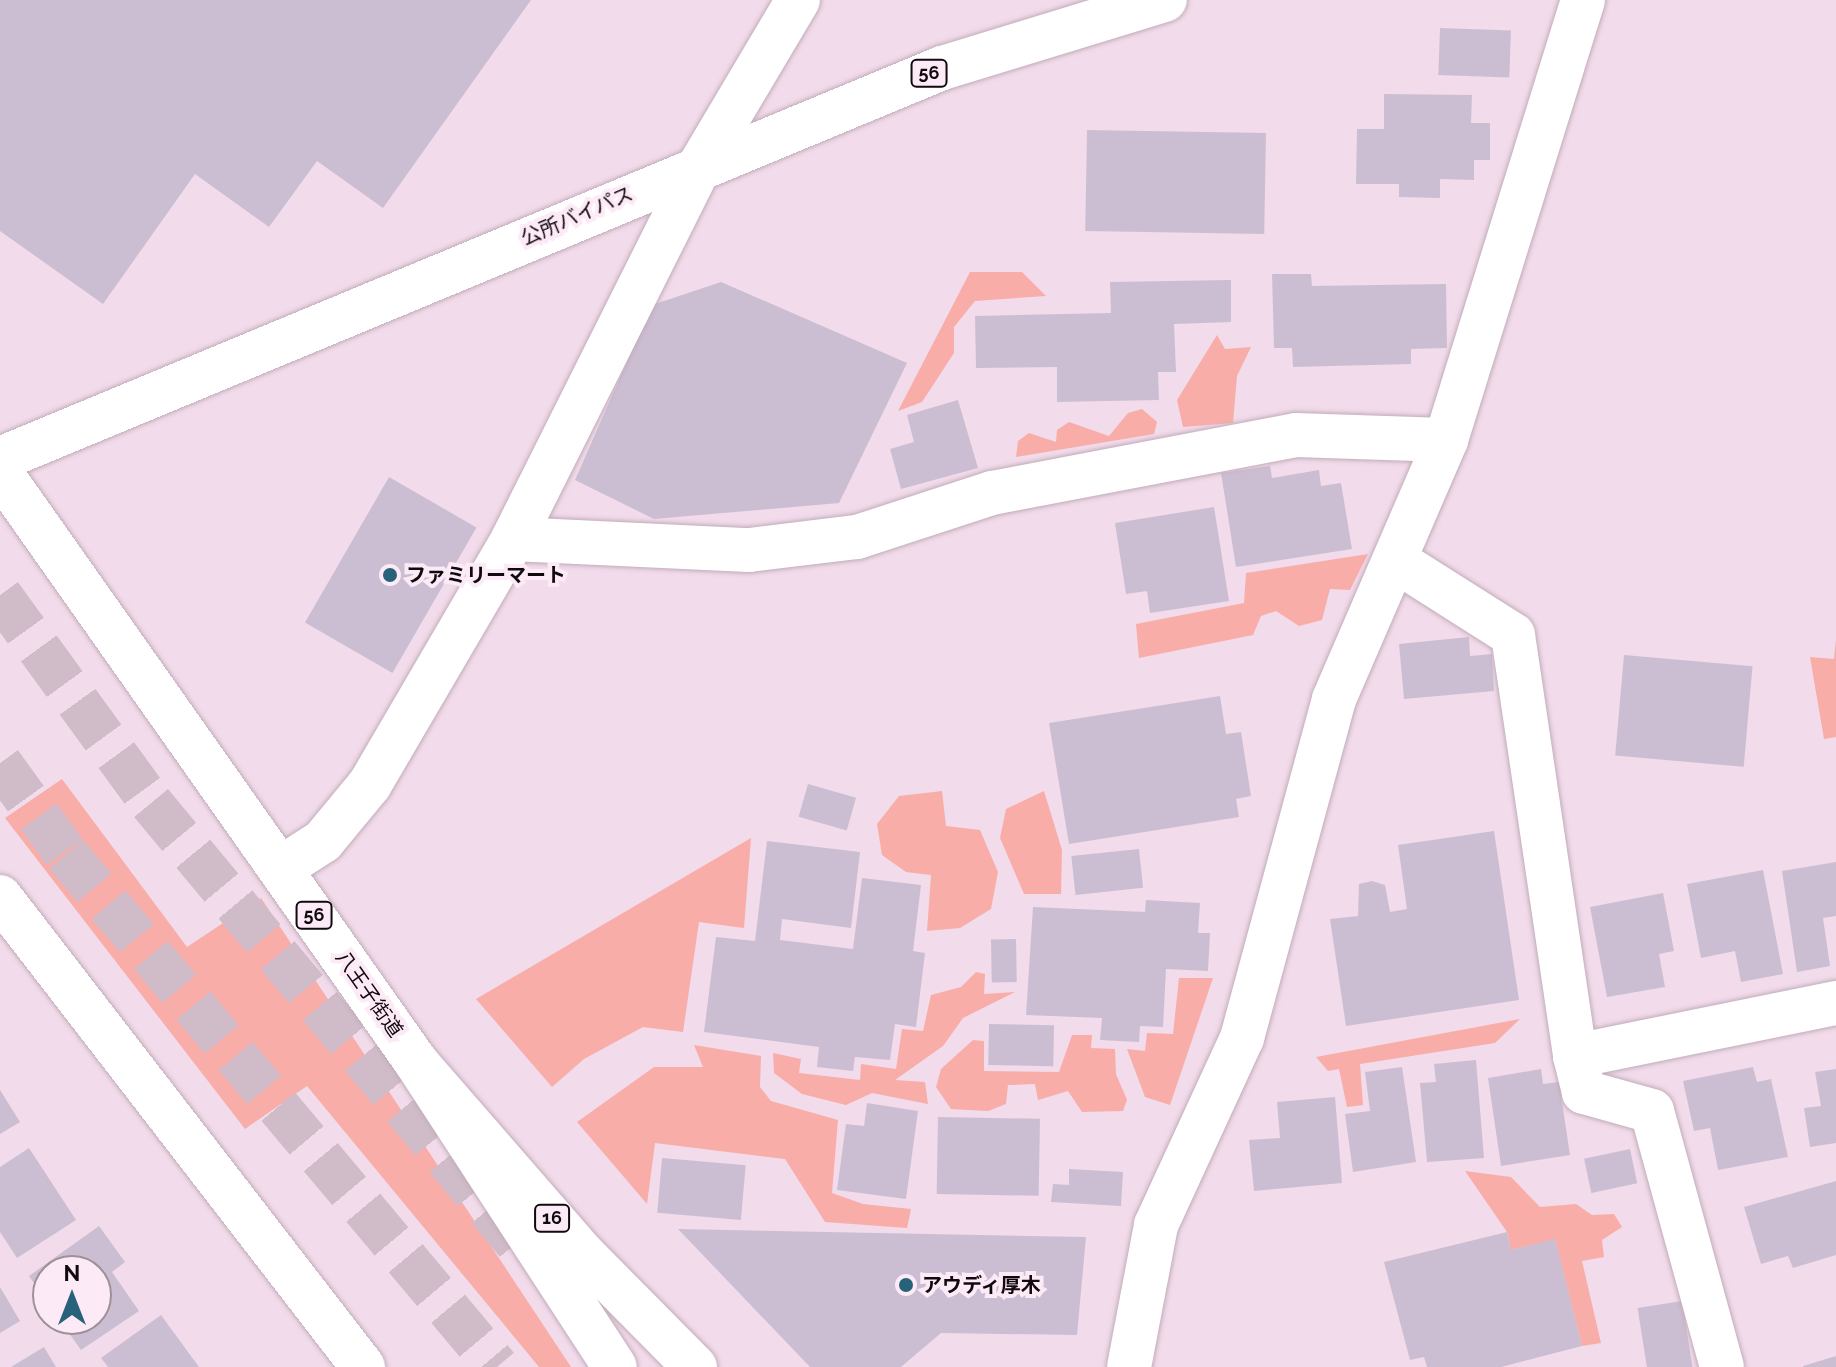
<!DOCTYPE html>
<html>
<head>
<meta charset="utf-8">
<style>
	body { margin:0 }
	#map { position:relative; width:1836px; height:1367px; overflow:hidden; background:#f2dbea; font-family:Raleway,"Noto Sans JP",sans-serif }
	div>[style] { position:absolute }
	.green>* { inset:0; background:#f9ada9 }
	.building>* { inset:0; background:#ccbed2; transform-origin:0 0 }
	.trunk-tunnel>* { height:44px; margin-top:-22px; transform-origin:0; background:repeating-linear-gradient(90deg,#d0bcc9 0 44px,transparent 0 66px) }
	.roads { filter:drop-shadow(0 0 2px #c1acba) drop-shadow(0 0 2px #c1acba) }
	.minor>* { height:44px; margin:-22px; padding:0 22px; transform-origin:22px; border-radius:22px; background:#fff }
	.primary>* { height:44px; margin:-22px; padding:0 22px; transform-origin:22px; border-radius:22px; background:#fff }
	.trunk>* { height:44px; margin:-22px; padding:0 22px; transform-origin:22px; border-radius:22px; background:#fff }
	.dots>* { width:22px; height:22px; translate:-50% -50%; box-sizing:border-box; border:4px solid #fceaf6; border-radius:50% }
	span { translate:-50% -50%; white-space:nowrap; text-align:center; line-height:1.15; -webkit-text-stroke:8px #fceaf6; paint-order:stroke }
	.shield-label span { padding:2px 6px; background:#fceaf6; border:2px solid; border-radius:6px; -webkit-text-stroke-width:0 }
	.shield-label { font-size:18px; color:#10090e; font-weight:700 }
	.street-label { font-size:20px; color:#10090e }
	.poi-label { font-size:20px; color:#10090e; font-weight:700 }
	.left { translate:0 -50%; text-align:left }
	.north { position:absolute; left:32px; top:1255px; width:80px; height:80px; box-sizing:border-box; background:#fceaf6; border:2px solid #9e9099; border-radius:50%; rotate:0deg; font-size:22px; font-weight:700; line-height:32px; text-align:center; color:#10090e }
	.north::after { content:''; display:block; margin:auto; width:28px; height:36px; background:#27627a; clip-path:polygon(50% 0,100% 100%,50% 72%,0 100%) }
</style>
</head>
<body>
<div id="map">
	<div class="green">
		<i style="clip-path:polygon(970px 272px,1022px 272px,1046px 296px,975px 301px,954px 327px,954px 353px,922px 402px,898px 411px)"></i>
		<i style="clip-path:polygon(1217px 335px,1225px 349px,1251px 347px,1237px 376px,1233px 423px,1183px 427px,1177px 400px)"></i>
		<i style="clip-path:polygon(1142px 409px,1157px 422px,1154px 434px,1016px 457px,1018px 441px,1029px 433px,1056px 442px,1057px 430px,1069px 422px,1109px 436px,1128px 413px)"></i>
		<i style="clip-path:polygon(1368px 554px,1350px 590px,1330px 589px,1322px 620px,1299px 626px,1276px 611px,1261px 616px,1253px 635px,1139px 658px,1136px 624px,1244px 603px,1246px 573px)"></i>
		<i style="clip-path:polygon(1836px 639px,1836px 737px,1824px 739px,1810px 657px,1834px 659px)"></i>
		<i style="clip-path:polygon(62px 779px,187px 947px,261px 898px,571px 1367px,539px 1367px,307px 1086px,245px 1129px,5px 818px)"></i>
		<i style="clip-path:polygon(942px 791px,946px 826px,980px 830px,998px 872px,991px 909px,960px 928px,927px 931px,931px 875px,906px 872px,882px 855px,877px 824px,899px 796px)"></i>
		<i style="clip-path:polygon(1044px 791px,1062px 850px,1061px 894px,1024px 894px,1000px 838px,1006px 809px)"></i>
		<i style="clip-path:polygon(751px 838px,744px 928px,699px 922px,683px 1032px,643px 1027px,584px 1059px,552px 1087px,476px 999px)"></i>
		<i style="clip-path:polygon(976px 972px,985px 974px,984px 994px,1015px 992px,963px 1018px,943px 1046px,895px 1080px,925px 1082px,928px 1104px,872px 1093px,846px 1105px,802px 1094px,774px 1073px,773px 1053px,801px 1059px,799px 1073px,860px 1080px,861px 1064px,896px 1069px,902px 1029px,923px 1031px,931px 995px,961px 987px)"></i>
		<i style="clip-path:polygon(1179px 978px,1213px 978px,1170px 1105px,1145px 1097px,1127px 1049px,1145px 1051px,1147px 1033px,1173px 1034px)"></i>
		<i style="clip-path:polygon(1520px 1019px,1495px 1043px,1360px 1064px,1363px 1105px,1347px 1107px,1339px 1069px,1328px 1071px,1316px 1057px)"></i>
		<i style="clip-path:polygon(1072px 1035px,1092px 1035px,1091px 1048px,1115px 1049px,1116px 1074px,1127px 1100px,1123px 1111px,1082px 1112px,1068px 1091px,1038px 1100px,1035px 1084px,1008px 1085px,1006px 1104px,988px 1111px,951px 1109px,936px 1087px,941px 1069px,973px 1040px,984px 1041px,984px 1071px,1059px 1072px)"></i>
		<i style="clip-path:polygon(694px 1045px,761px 1056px,760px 1087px,771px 1101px,838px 1120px,832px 1193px,863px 1204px,911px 1209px,907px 1228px,825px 1222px,785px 1159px,655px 1143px,647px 1204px,577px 1122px,654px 1067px,703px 1067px)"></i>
		<i style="clip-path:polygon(1465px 1171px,1511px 1177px,1540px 1207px,1576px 1204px,1592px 1215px,1614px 1214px,1622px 1227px,1602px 1240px,1604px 1257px,1582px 1261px,1601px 1343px,1582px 1346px,1555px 1240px,1511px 1250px,1507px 1232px)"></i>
	</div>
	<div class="building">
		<i style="clip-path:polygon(0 0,531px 0,383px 208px,317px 161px,269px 227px,195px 174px,103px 304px,0 231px)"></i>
		<i style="left:1440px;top:28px;width:71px;height:47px;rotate:2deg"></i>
		<i style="clip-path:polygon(1384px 94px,1472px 95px,1471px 123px,1490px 123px,1490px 160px,1474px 160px,1474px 180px,1440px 179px,1440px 198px,1399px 197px,1399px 184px,1356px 184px,1357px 129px,1384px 129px)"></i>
		<i style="left:1087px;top:130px;width:179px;height:101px;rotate:1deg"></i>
		<i style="clip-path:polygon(1272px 274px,1311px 274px,1312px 286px,1446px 284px,1447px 348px,1411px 349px,1411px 364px,1293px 367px,1292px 348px,1274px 348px)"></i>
		<i style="clip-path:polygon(1231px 280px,1231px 322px,1174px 324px,1176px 372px,1158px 372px,1159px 400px,1057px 402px,1057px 367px,976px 368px,975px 316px,1111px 313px,1110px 282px)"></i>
		<i style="clip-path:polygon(721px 282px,907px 363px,839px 503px,654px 519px,575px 480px,652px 305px)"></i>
		<i style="clip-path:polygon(958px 400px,978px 468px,901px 489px,890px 449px,914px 442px,907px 415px)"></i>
		<i style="clip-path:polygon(1270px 466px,1272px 478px,1319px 470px,1321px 486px,1341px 483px,1352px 549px,1236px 567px,1221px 473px)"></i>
		<i style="left:389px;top:477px;width:101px;height:168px;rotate:30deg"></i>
		<i style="clip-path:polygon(1214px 507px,1229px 601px,1150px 613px,1147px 591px,1126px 594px,1115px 523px)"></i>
		<i style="clip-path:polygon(1469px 637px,1470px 656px,1492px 654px,1494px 691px,1404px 699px,1399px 644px)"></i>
		<i style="left:1624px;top:655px;width:129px;height:101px;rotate:5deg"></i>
		<i style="clip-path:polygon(1220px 696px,1226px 734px,1241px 732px,1251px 796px,1236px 799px,1239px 817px,1069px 844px,1049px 723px)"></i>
		<i style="left:808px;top:784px;width:50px;height:34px;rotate:16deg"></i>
		<i style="clip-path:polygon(1494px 831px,1519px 1000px,1346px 1026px,1330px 919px,1358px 916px,1359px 884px,1372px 881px,1385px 885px,1390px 912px,1407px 909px,1398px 845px)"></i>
		<i style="clip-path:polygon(767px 841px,860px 852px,851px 928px,782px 919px,780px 940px,853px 949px,862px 878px,921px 885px,913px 951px,925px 953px,916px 1027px,895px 1024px,890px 1060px,855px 1057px,853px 1071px,817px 1067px,819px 1047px,704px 1032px,716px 937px,755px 941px)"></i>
		<i style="left:1139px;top:849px;width:39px;height:68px;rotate:84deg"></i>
		<i style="clip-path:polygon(1836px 862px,1836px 916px,1823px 918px,1830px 966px,1797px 972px,1782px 871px)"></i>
		<i style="clip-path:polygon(1763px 870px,1783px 974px,1741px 982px,1735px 951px,1701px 958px,1687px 884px)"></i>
		<i style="clip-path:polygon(1663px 893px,1674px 951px,1659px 954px,1665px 987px,1607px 997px,1590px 907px)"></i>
		<i style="clip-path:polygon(1146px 900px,1200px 903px,1198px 933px,1210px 933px,1208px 971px,1166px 969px,1163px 1027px,1140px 1026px,1139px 1042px,1100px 1040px,1102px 1018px,1026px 1015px,1033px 907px,1145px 912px)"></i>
		<i style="left:1016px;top:939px;width:43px;height:25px;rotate:89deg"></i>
		<i style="left:989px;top:1024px;width:65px;height:41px;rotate:1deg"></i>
		<i style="clip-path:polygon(1476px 1060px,1484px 1158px,1427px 1162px,1420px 1083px,1436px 1082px,1434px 1064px)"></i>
		<i style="clip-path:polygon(1402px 1067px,1416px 1162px,1353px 1172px,1345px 1114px,1370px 1111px,1365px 1072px)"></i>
		<i style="clip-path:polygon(1753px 1067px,1757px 1082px,1771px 1079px,1788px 1157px,1718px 1170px,1710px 1128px,1694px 1131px,1683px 1081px)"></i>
		<i style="clip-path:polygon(1541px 1069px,1543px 1084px,1559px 1082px,1570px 1155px,1501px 1166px,1488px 1078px)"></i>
		<i style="clip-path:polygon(1836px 1069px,1836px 1143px,1810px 1147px,1804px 1108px,1821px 1106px,1815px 1072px)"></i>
		<i style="clip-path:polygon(0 1090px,20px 1122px,0 1134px)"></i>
		<i style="clip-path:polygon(1335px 1097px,1342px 1183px,1254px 1191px,1249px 1140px,1280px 1138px,1277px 1102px)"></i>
		<i style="clip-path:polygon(867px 1103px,918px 1111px,906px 1199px,837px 1190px,846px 1124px,864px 1126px)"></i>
		<i style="left:938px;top:1117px;width:102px;height:77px;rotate:1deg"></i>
		<i style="clip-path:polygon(29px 1148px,76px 1220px,17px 1258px,0 1232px,0 1167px)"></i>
		<i style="left:1630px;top:1149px;width:35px;height:47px;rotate:78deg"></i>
		<i style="left:662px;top:1158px;width:84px;height:55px;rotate:5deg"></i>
		<i style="clip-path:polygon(1069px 1169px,1123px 1172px,1121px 1206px,1051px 1202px,1053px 1184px,1069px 1185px)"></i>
		<i style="clip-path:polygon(1836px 1181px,1836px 1255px,1793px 1268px,1788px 1256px,1761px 1264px,1744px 1207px)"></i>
		<i style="clip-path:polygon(99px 1226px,125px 1262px,112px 1272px,139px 1311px,81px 1350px,59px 1319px,96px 1319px,96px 1271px,48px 1271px,48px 1303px,29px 1276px)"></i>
		<i style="clip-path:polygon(678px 1229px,1086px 1237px,1077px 1335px,941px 1333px,901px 1367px,810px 1367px)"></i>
		<i style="clip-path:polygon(1507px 1232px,1511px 1250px,1555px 1239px,1582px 1346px,1501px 1367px,1427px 1367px,1424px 1357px,1410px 1360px,1384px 1262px)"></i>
		<i style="clip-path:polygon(0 1287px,20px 1321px,0 1333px)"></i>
		<i style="left:1682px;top:1301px;width:67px;height:45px;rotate:81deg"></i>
		<i style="clip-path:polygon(161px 1315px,199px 1367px,108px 1367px,101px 1358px)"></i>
		<i style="clip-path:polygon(44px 1347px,56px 1367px,11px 1367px)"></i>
		<i style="clip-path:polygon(1836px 1356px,1836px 1367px,1803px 1367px,1803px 1366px)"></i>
	</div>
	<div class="trunk-tunnel">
		<i style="left:0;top:595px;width:257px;rotate:54deg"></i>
		<i style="left:151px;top:803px;width:588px;rotate:50.24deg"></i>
		<i style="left:0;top:763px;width:112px;rotate:54deg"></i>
		<i style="left:66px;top:854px;width:670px;rotate:49.96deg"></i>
	</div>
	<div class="roads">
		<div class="minor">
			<i style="left:513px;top:539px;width:236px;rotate:2.7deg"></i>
			<i style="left:749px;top:550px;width:109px;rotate:-6.9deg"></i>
			<i style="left:857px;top:537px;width:142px;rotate:-18.1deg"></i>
			<i style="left:992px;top:493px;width:309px;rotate:-10.8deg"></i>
			<i style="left:1296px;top:435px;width:150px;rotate:1.9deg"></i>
			<i style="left:1398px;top:562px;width:136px;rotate:32.4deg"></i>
			<i style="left:1513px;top:635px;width:426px;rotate:81.6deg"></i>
			<i style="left:281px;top:868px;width:50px;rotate:-32.7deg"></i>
			<i style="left:323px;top:841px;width:74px;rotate:-50.5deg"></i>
			<i style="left:370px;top:784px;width:284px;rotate:-59.7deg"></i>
			<i style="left:513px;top:539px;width:418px;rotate:-63.4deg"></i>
			<i style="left:700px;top:165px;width:192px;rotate:-59.3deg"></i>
			<i style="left:1129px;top:1367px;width:145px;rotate:-79.2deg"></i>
			<i style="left:1156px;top:1225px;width:206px;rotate:-65.3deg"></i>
			<i style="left:1242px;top:1038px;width:351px;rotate:-74.8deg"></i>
			<i style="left:1334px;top:699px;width:282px;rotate:-66.6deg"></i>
			<i style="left:1446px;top:440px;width:461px;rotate:-72.7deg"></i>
			<i style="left:1722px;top:1367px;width:265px;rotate:-105.3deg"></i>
			<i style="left:1652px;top:1111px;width:71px;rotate:-164.4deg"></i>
			<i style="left:1584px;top:1092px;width:37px;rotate:-104deg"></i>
			<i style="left:1575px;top:1056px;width:266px;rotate:-11.5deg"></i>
		</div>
		<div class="primary">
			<i style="left:0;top:459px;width:1020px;rotate:-22.54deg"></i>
			<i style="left:942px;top:68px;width:233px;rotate:-17deg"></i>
			<i style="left:0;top:472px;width:722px;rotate:54.81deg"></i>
			<i style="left:416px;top:1062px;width:364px;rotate:56.9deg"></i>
			<i style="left:0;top:897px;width:594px;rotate:52.32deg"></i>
		</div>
		<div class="trunk">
			<i style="left:416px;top:1062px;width:256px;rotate:49deg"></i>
			<i style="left:584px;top:1255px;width:158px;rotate:45.3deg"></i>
		</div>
	</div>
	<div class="dots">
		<i style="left:390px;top:575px;background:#27627a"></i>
		<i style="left:906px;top:1285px;background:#27627a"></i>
	</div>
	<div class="shield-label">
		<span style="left:929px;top:73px">56</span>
		<span style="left:314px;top:915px">56</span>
		<span style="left:552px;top:1218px">16</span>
	</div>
	<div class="street-label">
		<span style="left:577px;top:216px;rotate:-23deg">公所バイパス</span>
		<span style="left:369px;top:994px;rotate:55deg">八王子街道</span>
	</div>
	<div class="poi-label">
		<span class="left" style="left:406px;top:575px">ファミリーマート</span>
		<span class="left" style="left:922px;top:1285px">アウディ厚木</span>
	</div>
	<div class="north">N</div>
</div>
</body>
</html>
